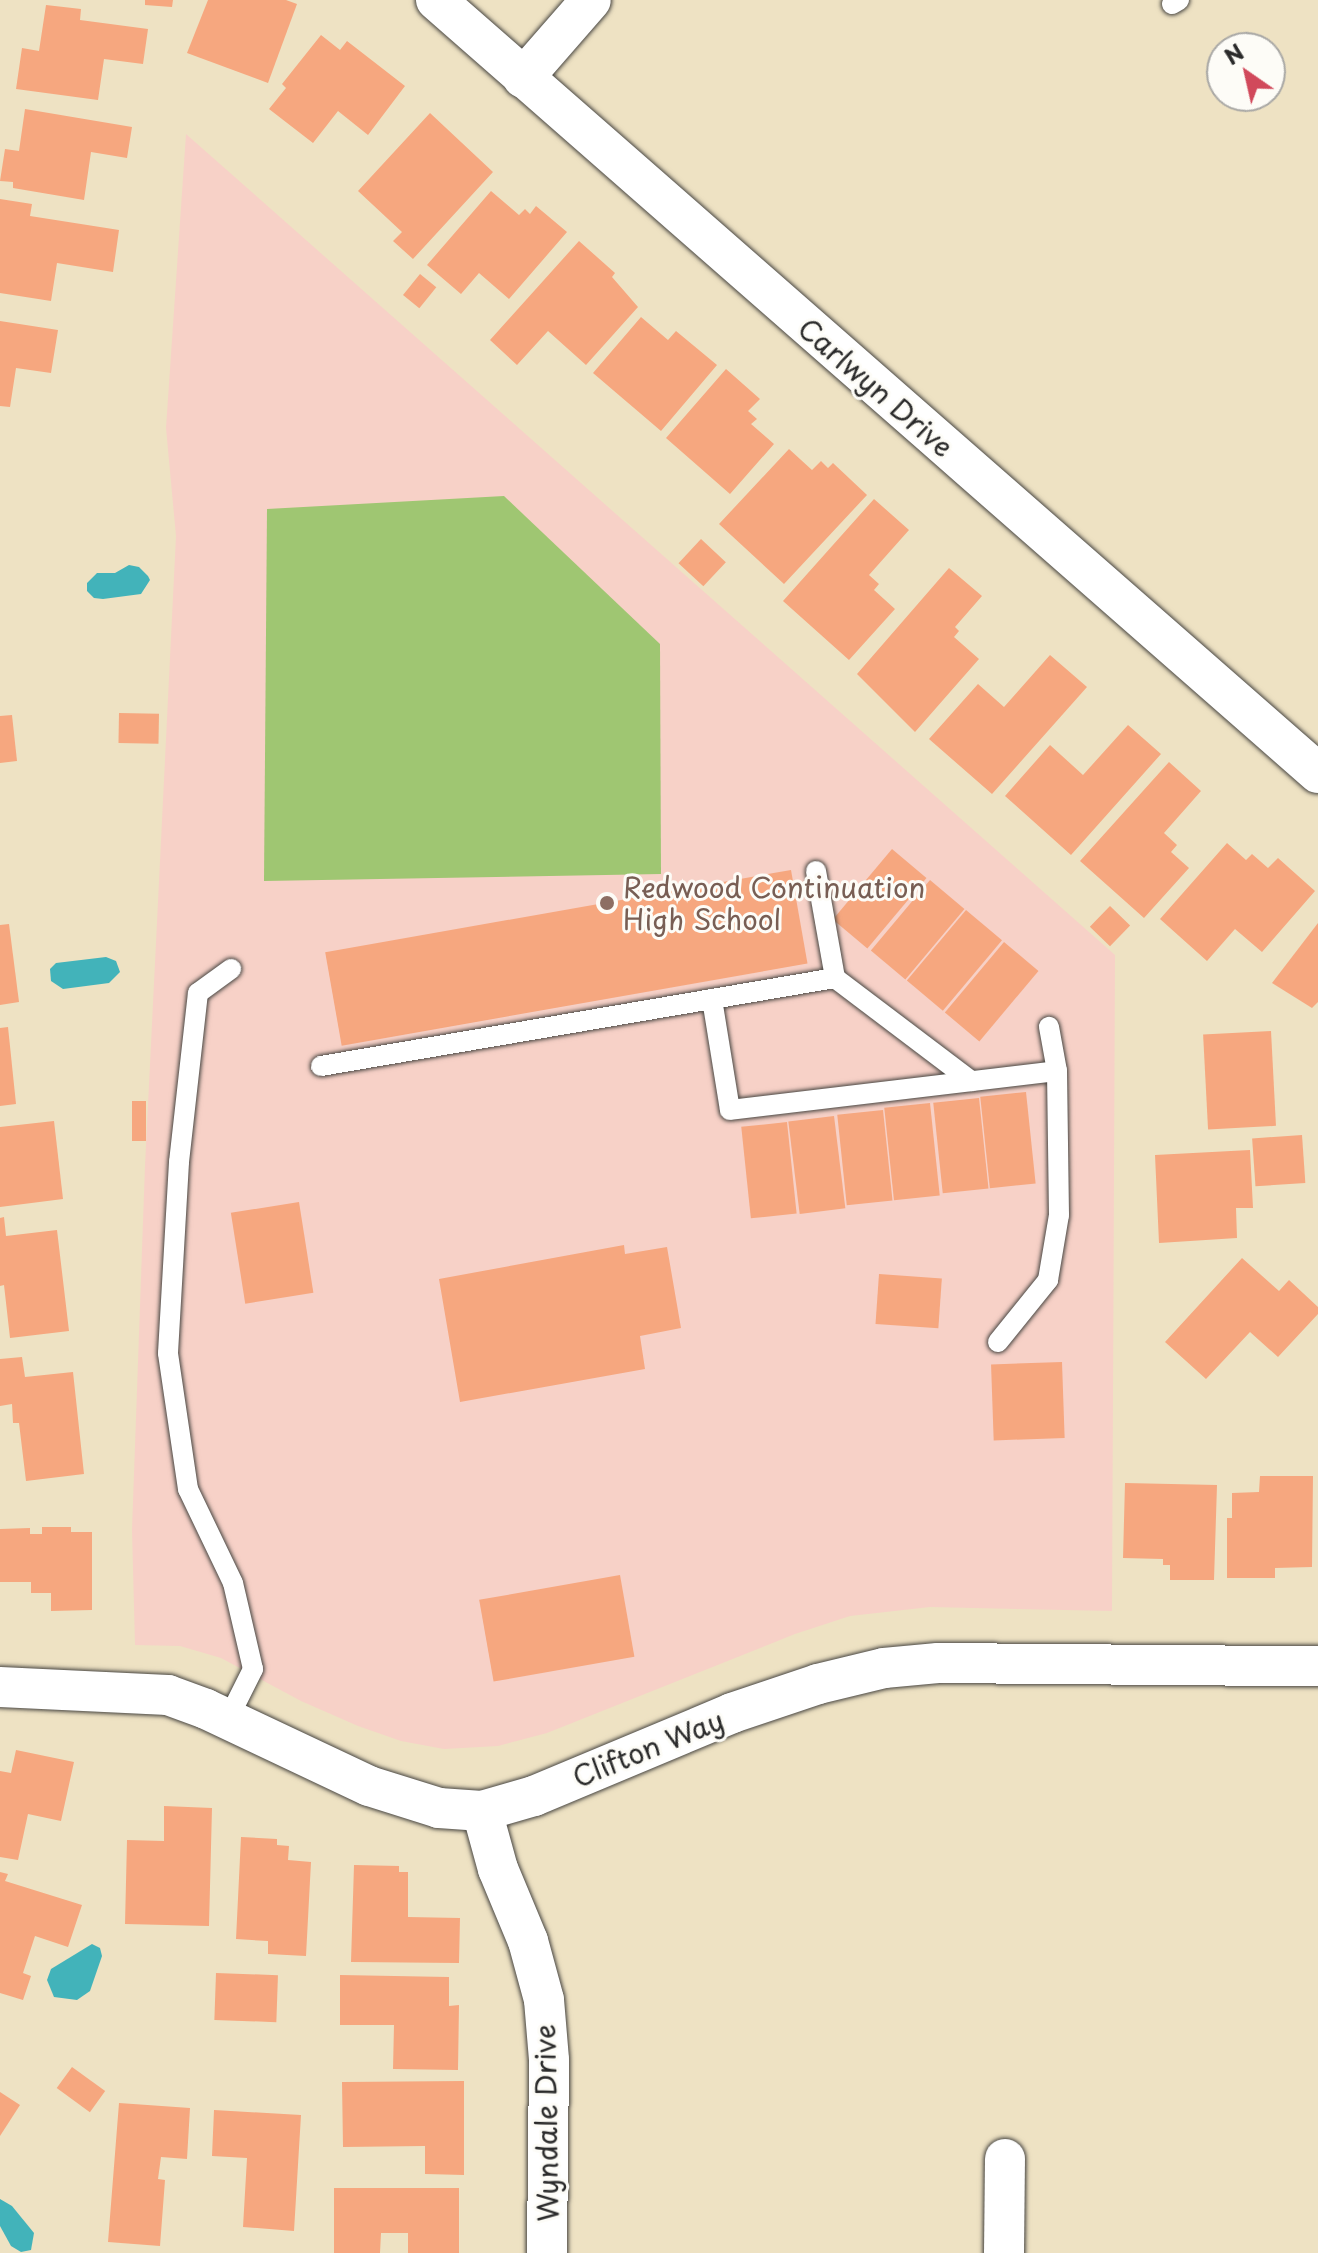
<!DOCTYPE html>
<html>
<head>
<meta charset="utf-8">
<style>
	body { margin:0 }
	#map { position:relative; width:1318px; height:2253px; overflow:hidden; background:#eee2c3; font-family:"Playpen Sans",sans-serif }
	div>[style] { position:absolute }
	.built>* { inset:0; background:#f7d1c7 }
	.green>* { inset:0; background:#9fc672 }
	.water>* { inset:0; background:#42b3ba }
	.building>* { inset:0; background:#f6a77f; transform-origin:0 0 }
	.roads { filter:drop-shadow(0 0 2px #484642) drop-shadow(0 0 2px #484642) }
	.lane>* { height:20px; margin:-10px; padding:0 10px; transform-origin:10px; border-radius:10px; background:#fff }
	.street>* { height:40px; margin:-20px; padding:0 20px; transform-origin:20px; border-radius:20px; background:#fff }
	.dots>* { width:22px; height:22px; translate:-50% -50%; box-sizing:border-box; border:4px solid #fdfcf7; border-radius:50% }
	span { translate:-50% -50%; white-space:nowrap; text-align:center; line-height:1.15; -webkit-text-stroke:6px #fdfcf7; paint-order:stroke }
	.street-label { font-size:28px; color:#2b2b2b }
	.education-label { font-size:28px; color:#785e54 }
	.left { translate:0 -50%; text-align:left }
	.north { position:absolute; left:1206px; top:32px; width:80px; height:80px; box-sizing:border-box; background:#fdfcf7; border:2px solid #a9a8a5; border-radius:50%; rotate:326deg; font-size:22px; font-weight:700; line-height:32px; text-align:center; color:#2b2b2b }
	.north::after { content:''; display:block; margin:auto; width:28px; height:36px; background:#d1495b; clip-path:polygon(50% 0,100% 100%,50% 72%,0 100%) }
</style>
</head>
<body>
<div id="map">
	<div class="built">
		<i style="clip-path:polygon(186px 134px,1115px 955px,1112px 1611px,930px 1607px,850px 1616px,795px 1634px,547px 1733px,498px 1746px,444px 1749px,401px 1741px,358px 1726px,301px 1701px,221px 1658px,180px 1646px,135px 1645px,132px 1530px,145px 1166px,176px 536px,166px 428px)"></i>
	</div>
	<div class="green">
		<i style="clip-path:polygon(504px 496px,660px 644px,661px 874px,264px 881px,267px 509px)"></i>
	</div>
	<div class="water">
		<i style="clip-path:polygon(129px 565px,139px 567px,148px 576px,150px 580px,141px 594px,103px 599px,94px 598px,87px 591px,87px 583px,97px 573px,115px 573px)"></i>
		<i style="clip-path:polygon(106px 957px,116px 961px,120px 972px,109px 983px,63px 989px,51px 981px,50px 969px,56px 963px)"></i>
		<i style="clip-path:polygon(92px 1944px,100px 1948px,102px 1956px,90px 1991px,77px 2000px,54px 1997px,47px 1980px,51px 1969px)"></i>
		<i style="clip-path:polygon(0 2199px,12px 2206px,34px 2233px,31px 2250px,21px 2252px,11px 2246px,0 2226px)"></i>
	</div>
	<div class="building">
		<i style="clip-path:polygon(145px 0,173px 0,172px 7px,145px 5px)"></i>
		<i style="clip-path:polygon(208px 0,286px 0,297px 4px,268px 83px,187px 53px)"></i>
		<i style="clip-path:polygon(46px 5px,81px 9px,80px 20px,148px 29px,143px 64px,104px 59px,98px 100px,16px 89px,22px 48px,39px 51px)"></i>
		<i style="clip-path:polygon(321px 35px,340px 50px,347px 41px,405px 86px,368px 135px,338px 111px,313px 143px,269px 109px,286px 88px,282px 84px)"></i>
		<i style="clip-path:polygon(25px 109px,132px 127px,127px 158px,91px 152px,84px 200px,13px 188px,13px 182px,0 181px,5px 149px,19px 151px)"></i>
		<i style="clip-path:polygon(430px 113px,493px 172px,413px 259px,393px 241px,402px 232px,358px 191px)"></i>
		<i style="clip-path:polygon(491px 191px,519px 215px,525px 209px,530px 214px,536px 206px,567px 232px,509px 299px,479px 273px,461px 294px,427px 265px)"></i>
		<i style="clip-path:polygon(0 199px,32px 204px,30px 216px,119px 230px,113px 272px,57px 263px,51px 301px,0 293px)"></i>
		<i style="clip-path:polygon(579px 241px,615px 273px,612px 277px,638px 307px,586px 365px,548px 331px,517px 365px,490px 340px)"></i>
		<i style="left:420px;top:274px;width:21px;height:27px;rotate:39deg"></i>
		<i style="clip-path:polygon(641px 317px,668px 340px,676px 331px,717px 365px,661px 431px,593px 373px)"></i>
		<i style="clip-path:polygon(0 321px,58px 330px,51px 373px,16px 368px,10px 407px,0 406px)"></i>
		<i style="clip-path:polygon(726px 369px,760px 399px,748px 411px,757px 419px,751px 424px,774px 444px,730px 494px,666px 438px)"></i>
		<i style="clip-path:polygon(789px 449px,812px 470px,821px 461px,828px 468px,833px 463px,867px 495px,784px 584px,719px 524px)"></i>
		<i style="clip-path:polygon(874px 499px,909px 530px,869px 575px,879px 584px,874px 590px,895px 609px,849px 660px,783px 601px)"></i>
		<i style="left:701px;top:539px;width:34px;height:33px;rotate:43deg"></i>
		<i style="clip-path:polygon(949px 568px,982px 596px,955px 627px,959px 631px,954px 637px,979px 659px,915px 732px,857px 674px)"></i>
		<i style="clip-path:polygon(1050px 655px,1087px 687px,992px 794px,929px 739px,978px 684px,1004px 707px)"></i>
		<i style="left:119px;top:713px;width:40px;height:30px;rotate:1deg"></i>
		<i style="clip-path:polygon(12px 715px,17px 761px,0 763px,0 716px)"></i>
		<i style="clip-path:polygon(1128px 725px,1161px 754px,1071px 855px,1005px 796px,1050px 745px,1083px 775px)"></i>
		<i style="clip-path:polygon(1169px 762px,1201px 791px,1164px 833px,1177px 845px,1171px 852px,1189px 868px,1144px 918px,1080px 861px)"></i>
		<i style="clip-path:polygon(1227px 843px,1246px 860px,1252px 854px,1268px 868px,1278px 858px,1315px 891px,1262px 952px,1235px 929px,1207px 961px,1160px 919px)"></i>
		<i style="left:892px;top:849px;width:45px;height:92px;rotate:40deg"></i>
		<i style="left:791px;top:870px;width:95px;height:473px;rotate:80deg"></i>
		<i style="left:930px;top:880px;width:45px;height:92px;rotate:40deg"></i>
		<i style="left:1110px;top:906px;width:28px;height:29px;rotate:44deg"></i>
		<i style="left:966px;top:910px;width:47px;height:92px;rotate:40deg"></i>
		<i style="clip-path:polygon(1318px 923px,1318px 1002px,1312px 1008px,1272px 983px)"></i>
		<i style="clip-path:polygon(9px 924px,19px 1002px,0 1005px,0 925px)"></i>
		<i style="left:1004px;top:942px;width:45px;height:92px;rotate:40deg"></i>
		<i style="clip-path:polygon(8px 1027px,16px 1104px,0 1106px,0 1028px)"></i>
		<i style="left:1271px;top:1031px;width:95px;height:68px;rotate:87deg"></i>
		<i style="left:1026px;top:1092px;width:92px;height:46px;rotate:84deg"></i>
		<i style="left:979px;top:1098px;width:91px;height:46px;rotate:84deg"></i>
		<i style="left:132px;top:1101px;width:14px;height:40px"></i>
		<i style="left:930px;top:1103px;width:93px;height:46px;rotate:84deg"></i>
		<i style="left:883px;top:1110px;width:91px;height:46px;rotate:84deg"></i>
		<i style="left:834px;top:1116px;width:93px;height:46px;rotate:83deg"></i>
		<i style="clip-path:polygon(54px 1121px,63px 1199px,0 1207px,0 1127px)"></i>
		<i style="left:787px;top:1122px;width:92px;height:46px;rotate:84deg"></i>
		<i style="left:1302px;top:1135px;width:48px;height:50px;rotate:86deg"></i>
		<i style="clip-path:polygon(1250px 1150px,1253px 1208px,1236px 1208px,1237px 1238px,1159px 1243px,1155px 1155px)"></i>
		<i style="left:299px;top:1202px;width:92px;height:69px;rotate:81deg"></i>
		<i style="clip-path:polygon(4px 1217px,6px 1236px,57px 1230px,69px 1331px,10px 1338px,4px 1285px,0 1286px,0 1218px)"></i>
		<i style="clip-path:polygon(624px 1245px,625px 1254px,667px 1247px,681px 1328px,640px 1336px,645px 1369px,460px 1402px,439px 1279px)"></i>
		<i style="clip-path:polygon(1242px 1258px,1279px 1291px,1289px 1280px,1318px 1307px,1318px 1314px,1278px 1357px,1250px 1332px,1206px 1379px,1165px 1342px)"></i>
		<i style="left:879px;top:1274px;width:63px;height:50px;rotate:4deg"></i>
		<i style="clip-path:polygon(22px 1357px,25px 1377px,73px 1372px,84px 1474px,26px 1481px,19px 1423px,13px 1423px,12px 1404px,0 1406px,0 1359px)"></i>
		<i style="left:1062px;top:1362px;width:76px;height:71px;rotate:88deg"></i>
		<i style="clip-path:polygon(1260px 1476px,1313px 1476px,1312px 1567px,1275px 1568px,1275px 1578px,1227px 1578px,1227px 1518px,1232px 1518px,1232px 1493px,1259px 1492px)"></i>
		<i style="clip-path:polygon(1125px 1483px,1217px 1485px,1214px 1580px,1170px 1580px,1170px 1565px,1163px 1565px,1163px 1559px,1123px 1558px)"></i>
		<i style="clip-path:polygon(42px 1527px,71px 1527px,71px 1532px,92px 1532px,92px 1610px,51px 1611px,51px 1593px,31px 1593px,31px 1582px,0 1582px,0 1529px,30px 1528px,30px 1534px,42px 1534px)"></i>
		<i style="left:620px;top:1575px;width:83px;height:143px;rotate:80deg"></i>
		<i style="clip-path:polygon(16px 1750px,74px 1762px,61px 1821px,28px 1814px,18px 1860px,0 1857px,0 1771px,11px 1773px)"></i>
		<i style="clip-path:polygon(164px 1806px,212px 1808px,209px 1926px,125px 1924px,127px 1840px,164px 1841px)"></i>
		<i style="clip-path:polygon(241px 1837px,277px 1839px,277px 1845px,289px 1846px,288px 1860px,311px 1862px,306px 1956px,268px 1954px,268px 1941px,236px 1939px)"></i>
		<i style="clip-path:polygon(354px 1865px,399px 1866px,399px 1872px,408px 1872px,408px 1917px,460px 1918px,459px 1963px,351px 1962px)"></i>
		<i style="clip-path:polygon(0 1872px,8px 1874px,5px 1881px,82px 1905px,68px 1947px,35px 1936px,23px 1973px,31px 1976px,23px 2000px,0 1993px)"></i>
		<i style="left:216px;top:1973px;width:62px;height:47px;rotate:2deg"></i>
		<i style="clip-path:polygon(340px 1975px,449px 1977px,449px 2006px,459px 2005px,458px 2070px,393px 2069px,394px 2025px,340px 2025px)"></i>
		<i style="left:72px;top:2067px;width:41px;height:26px;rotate:36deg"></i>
		<i style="clip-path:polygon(464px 2081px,464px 2175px,425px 2174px,425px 2146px,343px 2147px,342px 2082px)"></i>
		<i style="clip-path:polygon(0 2092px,20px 2105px,0 2136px)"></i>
		<i style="clip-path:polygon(119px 2103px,190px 2108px,187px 2159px,161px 2157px,158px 2179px,165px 2180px,160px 2246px,108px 2242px)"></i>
		<i style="clip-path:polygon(214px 2110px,301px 2115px,294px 2231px,243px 2227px,247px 2158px,212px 2156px)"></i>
		<i style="clip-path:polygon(334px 2188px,459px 2188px,459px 2253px,408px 2253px,408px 2233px,381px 2233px,380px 2253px,334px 2253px)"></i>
	</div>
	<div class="roads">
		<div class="lane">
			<i style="left:1172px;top:4px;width:8px;rotate:-30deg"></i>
			<i style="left:816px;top:871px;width:109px;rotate:79.9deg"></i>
			<i style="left:835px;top:978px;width:171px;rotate:37.1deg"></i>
			<i style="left:712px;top:999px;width:112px;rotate:80.8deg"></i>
			<i style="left:730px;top:1110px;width:329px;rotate:-6.8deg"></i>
			<i style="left:321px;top:1066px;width:521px;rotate:-9.72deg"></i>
			<i style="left:998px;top:1342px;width:80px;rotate:-51.1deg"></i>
			<i style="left:1048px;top:1280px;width:66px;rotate:-80.4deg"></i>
			<i style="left:1059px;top:1215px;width:144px;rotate:-90.8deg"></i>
			<i style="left:1057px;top:1071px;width:45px;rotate:-100.3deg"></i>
			<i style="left:228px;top:1719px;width:56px;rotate:-63.4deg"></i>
			<i style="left:253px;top:1669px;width:88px;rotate:-103.1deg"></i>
			<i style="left:233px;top:1583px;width:104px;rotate:-115.6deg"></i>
			<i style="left:188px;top:1489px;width:137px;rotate:-98.4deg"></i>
			<i style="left:168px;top:1353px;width:191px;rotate:-86.7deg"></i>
			<i style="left:179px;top:1162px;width:170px;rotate:-83.6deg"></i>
			<i style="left:198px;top:993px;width:41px;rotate:-36deg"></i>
		</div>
		<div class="street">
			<i style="left:436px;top:0;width:1173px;rotate:41.23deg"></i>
			<i style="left:523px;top:78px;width:103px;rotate:-48.9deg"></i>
			<i style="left:0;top:1687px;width:168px;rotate:2.7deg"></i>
			<i style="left:168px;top:1695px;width:40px;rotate:20.2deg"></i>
			<i style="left:206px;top:1709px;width:180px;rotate:25.3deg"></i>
			<i style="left:369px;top:1786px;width:73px;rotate:17.4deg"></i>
			<i style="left:439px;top:1808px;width:43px;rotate:4deg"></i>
			<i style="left:482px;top:1811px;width:54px;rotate:-16.1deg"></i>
			<i style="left:534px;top:1796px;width:215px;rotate:-22.7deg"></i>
			<i style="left:732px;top:1713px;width:91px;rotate:-18.6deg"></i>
			<i style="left:818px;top:1684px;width:68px;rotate:-13.6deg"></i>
			<i style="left:884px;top:1668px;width:54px;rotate:-5.3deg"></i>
			<i style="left:938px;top:1663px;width:380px;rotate:0.5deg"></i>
			<i style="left:482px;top:1811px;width:60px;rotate:74.6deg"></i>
			<i style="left:498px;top:1869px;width:78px;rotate:67.4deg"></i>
			<i style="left:528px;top:1941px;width:61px;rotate:74.8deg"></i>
			<i style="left:544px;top:2000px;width:60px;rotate:85.2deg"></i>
			<i style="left:549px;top:2060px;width:193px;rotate:90.6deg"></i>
			<i style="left:1004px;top:2253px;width:94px;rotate:-89.4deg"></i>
		</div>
	</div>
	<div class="dots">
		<i style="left:607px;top:903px;background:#8d6e63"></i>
	</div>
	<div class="street-label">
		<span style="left:876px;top:387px;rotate:41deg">Carlwyn Drive</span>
		<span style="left:648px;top:1748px;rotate:-22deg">Clifton Way</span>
		<span style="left:546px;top:2123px;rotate:-91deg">Wyndale Drive</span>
	</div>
	<div class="education-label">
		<span class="left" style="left:623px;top:903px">Redwood Continuation<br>High School</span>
	</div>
	<div class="north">N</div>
</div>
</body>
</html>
